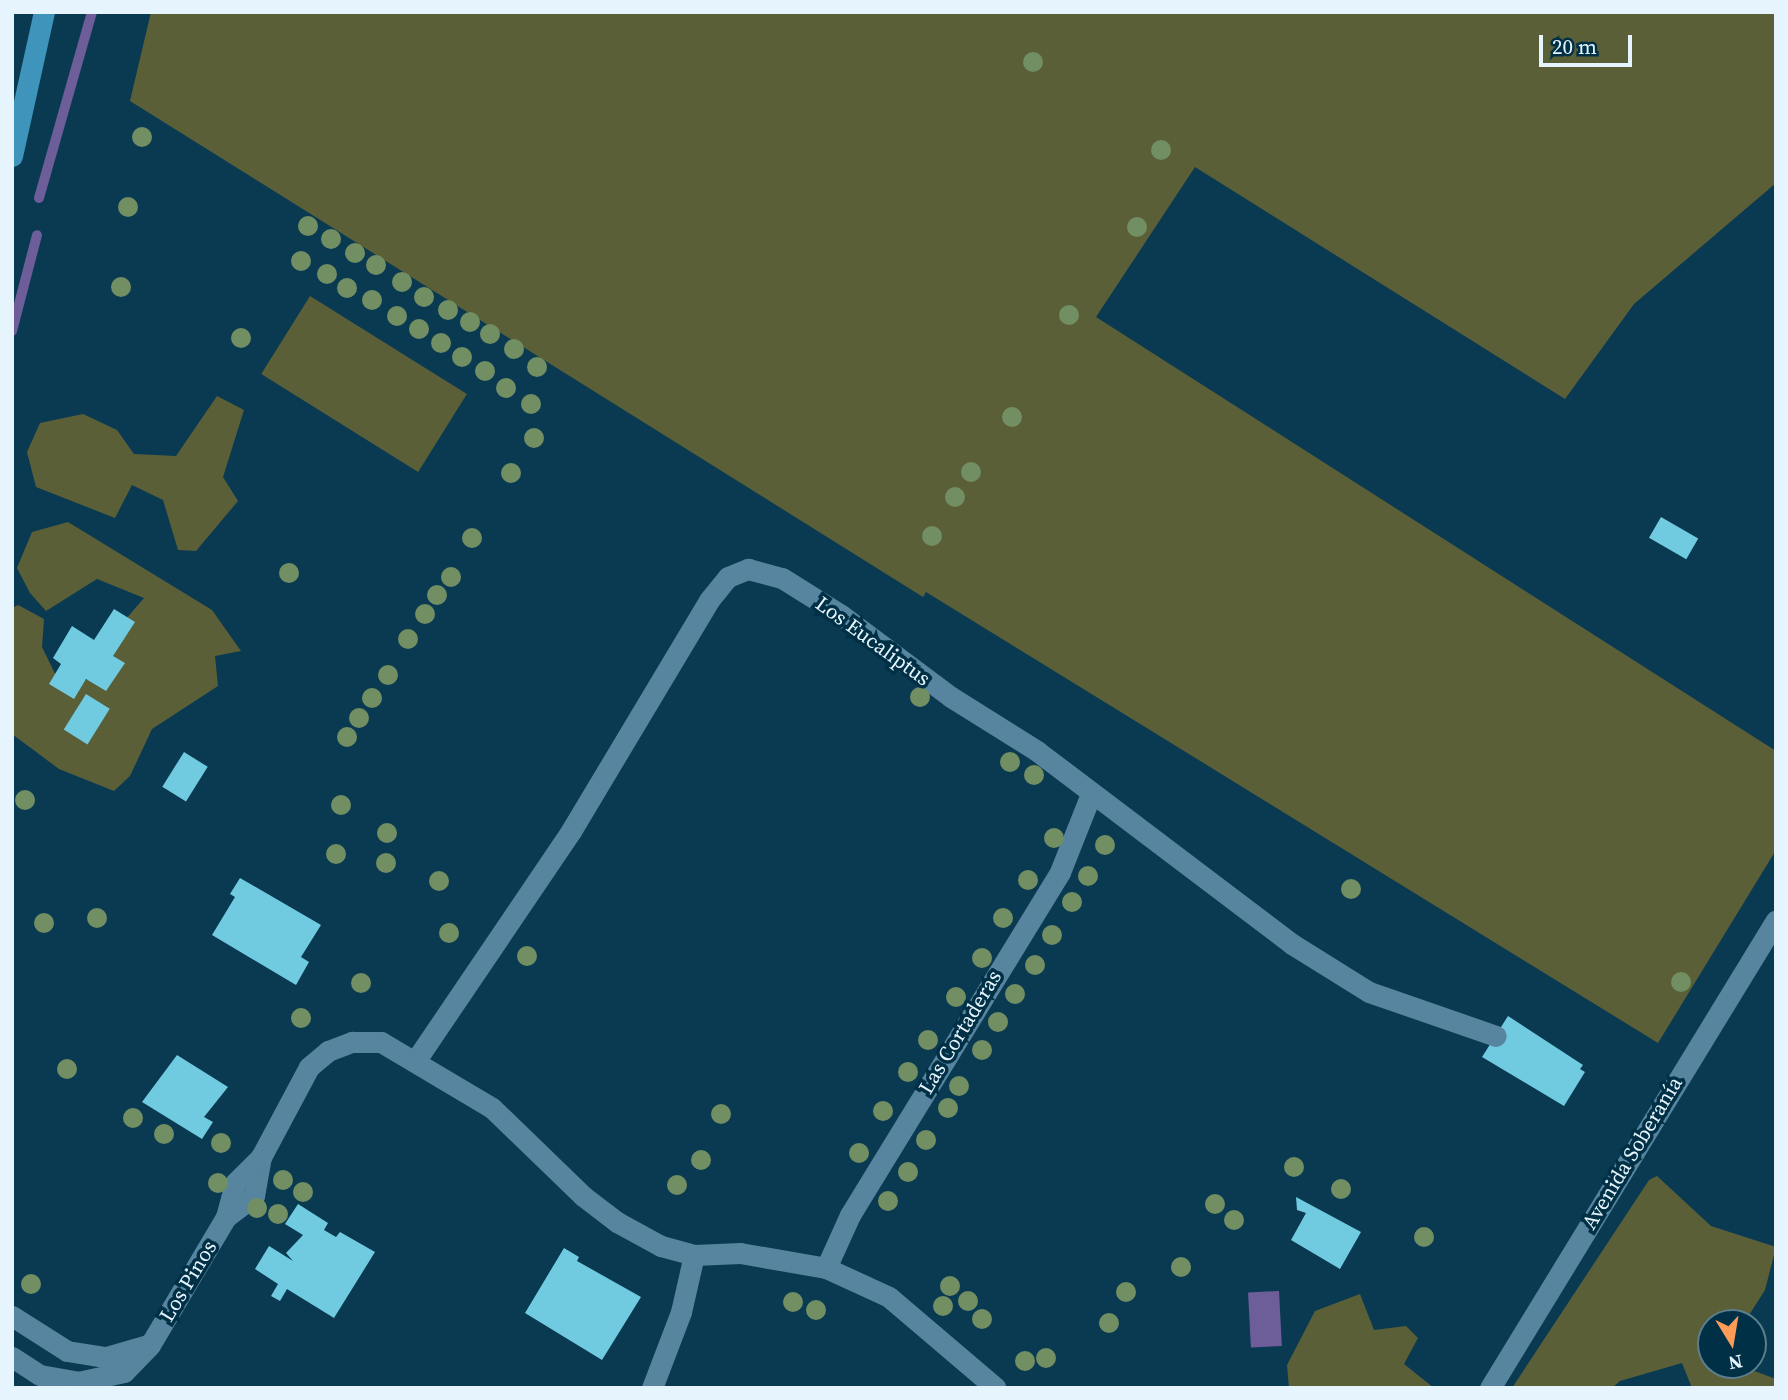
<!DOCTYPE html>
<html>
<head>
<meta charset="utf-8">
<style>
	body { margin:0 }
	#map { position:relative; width:1788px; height:1400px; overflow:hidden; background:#0a3a51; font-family:"Source Serif 4",serif }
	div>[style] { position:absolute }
	.green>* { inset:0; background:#5a5f37; transform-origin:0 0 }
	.water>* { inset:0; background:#6d5e99; transform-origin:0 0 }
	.stream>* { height:10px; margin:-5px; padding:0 5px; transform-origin:5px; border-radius:5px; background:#6d5e99 }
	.building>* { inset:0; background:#70cbe1; transform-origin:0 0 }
	.street>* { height:21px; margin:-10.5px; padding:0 10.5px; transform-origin:10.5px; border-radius:10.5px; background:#57849e }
	.secondary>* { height:21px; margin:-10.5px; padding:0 10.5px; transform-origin:10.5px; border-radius:10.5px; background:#3e94ba }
	.trees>* { width:20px; height:20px; margin:-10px; border-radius:50%; background:#728e63 }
	span { translate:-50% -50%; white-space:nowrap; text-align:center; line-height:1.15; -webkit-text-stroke:7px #003046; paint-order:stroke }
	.street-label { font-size:21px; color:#e6f4fd }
	.frame { position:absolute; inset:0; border:14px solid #e6f4fd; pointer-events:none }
	.north { position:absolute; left:1697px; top:1309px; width:70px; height:70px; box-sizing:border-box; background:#003046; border:2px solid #5c7e8f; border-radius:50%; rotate:169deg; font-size:19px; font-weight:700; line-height:28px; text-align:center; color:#e6f4fd }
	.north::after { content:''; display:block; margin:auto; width:24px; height:32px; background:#fd9c56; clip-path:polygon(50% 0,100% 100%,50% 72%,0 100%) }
	.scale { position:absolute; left:1539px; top:35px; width:93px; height:32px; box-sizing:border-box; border:4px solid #e6f4fd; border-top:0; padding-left:9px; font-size:21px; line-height:24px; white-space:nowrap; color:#e6f4fd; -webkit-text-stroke:5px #003046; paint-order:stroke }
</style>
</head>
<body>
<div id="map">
	<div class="green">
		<i style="clip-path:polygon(151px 12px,1776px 12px,1776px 183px,1634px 304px,1565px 399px,1195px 167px,1096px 317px,1776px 751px,1776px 850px,1658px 1043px,926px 592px,923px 597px,130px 101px)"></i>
		<i style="left:310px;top:296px;width:185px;height:92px;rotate:32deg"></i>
		<i style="clip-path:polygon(217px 396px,244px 410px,223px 477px,238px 501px,196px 551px,178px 550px,163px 500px,132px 485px,115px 518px,36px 487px,27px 452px,40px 423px,83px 414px,117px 430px,134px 454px,176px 456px)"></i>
		<i style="clip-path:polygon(68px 522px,212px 610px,241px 651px,215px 656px,218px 686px,152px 729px,130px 776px,114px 791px,59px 769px,12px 734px,12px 608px,18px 605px,44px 619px,42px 647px,62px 688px,95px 677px,125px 620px,144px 598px,97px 579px,46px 611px,30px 593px,17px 568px,32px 532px)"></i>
		<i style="clip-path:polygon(1657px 1176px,1711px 1226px,1776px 1247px,1765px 1290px,1744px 1323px,1711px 1323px,1711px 1365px,1738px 1365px,1776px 1379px,1776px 1388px,1692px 1388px,1682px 1363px,1620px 1381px,1612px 1388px,1512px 1388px,1649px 1180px)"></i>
		<i style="clip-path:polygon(1360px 1294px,1374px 1330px,1406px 1326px,1418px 1338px,1404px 1364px,1434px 1388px,1289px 1388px,1287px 1365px,1315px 1311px)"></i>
	</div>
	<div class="water">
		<i style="left:1279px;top:1291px;width:55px;height:31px;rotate:87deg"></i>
	</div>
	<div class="stream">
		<i style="left:39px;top:198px;width:193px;rotate:-74.1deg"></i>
		<i style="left:12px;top:331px;width:99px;rotate:-75.4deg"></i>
	</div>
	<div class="building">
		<i style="left:1661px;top:517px;width:43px;height:24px;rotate:30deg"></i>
		<i style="clip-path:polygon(114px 609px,135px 622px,113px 656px,125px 663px,106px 691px,86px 679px,74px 699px,49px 684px,61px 664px,53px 658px,72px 626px,94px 640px)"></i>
		<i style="left:86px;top:694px;width:28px;height:42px;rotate:32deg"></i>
		<i style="left:184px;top:752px;width:28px;height:41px;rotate:32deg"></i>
		<i style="clip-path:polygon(240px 878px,321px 925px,301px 957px,309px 962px,296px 985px,212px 935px,235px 897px,230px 894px)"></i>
		<i style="clip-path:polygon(1508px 1016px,1583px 1065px,1580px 1069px,1585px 1072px,1564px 1106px,1482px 1057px)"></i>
		<i style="clip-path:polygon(177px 1055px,228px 1087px,204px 1117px,213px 1122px,202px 1139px,142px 1102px)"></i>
		<i style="clip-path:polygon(1296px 1197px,1361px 1232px,1340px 1269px,1291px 1240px,1306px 1213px,1297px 1210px)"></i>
		<i style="clip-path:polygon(298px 1204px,328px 1223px,324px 1230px,336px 1237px,340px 1232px,375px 1252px,334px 1318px,287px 1289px,280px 1301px,271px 1296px,278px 1284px,255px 1269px,269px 1246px,293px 1261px,286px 1253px,303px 1235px,285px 1224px)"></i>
		<i style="clip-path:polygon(564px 1248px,579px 1257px,577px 1261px,641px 1297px,602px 1360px,525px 1313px)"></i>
	</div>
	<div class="street">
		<i style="left:416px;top:1060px;width:277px;rotate:-55.9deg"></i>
		<i style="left:571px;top:831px;width:270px;rotate:-59.1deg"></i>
		<i style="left:710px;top:599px;width:28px;rotate:-51deg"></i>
		<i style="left:728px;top:577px;width:22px;rotate:-22deg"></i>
		<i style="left:748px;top:569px;width:35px;rotate:15deg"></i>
		<i style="left:782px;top:578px;width:70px;rotate:32.1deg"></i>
		<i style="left:841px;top:615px;width:137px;rotate:36.7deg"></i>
		<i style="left:951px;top:697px;width:102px;rotate:32.1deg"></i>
		<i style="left:1037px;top:751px;width:320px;rotate:37.1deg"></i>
		<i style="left:1292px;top:944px;width:91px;rotate:31.9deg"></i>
		<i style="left:1369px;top:992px;width:134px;rotate:19.1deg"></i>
		<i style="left:226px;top:1217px;width:35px;rotate:-37deg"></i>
		<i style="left:254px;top:1196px;width:40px;rotate:-80deg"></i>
		<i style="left:261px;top:1157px;width:102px;rotate:-61.9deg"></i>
		<i style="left:309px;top:1067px;width:25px;rotate:-40deg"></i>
		<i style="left:328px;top:1051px;width:26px;rotate:-21deg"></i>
		<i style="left:352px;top:1042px;width:29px"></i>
		<i style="left:381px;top:1042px;width:129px;rotate:30.7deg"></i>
		<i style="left:492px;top:1108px;width:127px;rotate:44deg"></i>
		<i style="left:583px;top:1196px;width:43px;rotate:37.4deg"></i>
		<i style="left:617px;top:1222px;width:50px;rotate:28.6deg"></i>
		<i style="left:661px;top:1246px;width:34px;rotate:15deg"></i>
		<i style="left:694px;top:1255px;width:46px;rotate:-2.5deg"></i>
		<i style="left:740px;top:1253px;width:87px;rotate:9.9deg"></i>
		<i style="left:826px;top:1268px;width:69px;rotate:24.7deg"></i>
		<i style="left:889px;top:1297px;width:140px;rotate:40.4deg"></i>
		<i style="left:826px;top:1268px;width:58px;rotate:-65.6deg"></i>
		<i style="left:850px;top:1215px;width:402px;rotate:-58.5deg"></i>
		<i style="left:1060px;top:872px;width:84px;rotate:-68.3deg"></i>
		<i style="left:12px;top:1316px;width:65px;rotate:32.5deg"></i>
		<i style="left:67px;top:1351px;width:39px;rotate:9deg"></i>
		<i style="left:106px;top:1357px;width:44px;rotate:-15.9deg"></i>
		<i style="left:12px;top:1357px;width:33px;rotate:33deg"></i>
		<i style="left:40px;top:1375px;width:39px;rotate:10deg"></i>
		<i style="left:78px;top:1382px;width:47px;rotate:-12.3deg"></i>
		<i style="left:124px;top:1372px;width:37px;rotate:-46deg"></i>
		<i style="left:150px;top:1345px;width:149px;rotate:-59.3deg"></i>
		<i style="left:226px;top:1217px;width:35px;rotate:-75deg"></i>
		<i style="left:235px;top:1183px;width:37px;rotate:-45deg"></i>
		<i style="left:652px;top:1388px;width:81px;rotate:-69.1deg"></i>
		<i style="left:681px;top:1312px;width:58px;rotate:-77.2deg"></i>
		<i style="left:1490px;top:1388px;width:548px;rotate:-58.57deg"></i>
	</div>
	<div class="secondary">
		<i style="left:12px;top:156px;width:148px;rotate:-77.5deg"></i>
	</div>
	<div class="trees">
		<i style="left:1033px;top:62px"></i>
		<i style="left:142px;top:137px"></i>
		<i style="left:1161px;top:150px"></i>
		<i style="left:128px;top:207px"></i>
		<i style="left:308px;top:226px"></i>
		<i style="left:1137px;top:227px"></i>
		<i style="left:331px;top:239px"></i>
		<i style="left:355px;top:253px"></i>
		<i style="left:301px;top:261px"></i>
		<i style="left:376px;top:265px"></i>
		<i style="left:327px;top:274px"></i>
		<i style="left:402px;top:282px"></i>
		<i style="left:121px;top:287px"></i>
		<i style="left:347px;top:288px"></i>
		<i style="left:424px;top:297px"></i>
		<i style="left:372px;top:300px"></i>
		<i style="left:448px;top:310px"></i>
		<i style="left:1069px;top:315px"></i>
		<i style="left:397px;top:316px"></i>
		<i style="left:470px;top:322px"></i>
		<i style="left:419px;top:329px"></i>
		<i style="left:490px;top:334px"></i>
		<i style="left:241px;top:338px"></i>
		<i style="left:441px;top:343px"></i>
		<i style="left:514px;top:349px"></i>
		<i style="left:462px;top:357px"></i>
		<i style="left:537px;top:367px"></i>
		<i style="left:485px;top:371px"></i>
		<i style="left:506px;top:388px"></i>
		<i style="left:531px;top:404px"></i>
		<i style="left:1012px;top:417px"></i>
		<i style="left:534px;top:438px"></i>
		<i style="left:971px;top:472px"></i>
		<i style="left:511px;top:473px"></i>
		<i style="left:955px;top:497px"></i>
		<i style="left:932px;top:536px"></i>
		<i style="left:472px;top:538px"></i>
		<i style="left:289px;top:573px"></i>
		<i style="left:451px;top:577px"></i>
		<i style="left:437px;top:595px"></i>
		<i style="left:425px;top:614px"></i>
		<i style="left:408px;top:639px"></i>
		<i style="left:388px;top:675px"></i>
		<i style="left:920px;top:697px"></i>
		<i style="left:372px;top:698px"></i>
		<i style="left:359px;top:718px"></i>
		<i style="left:347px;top:737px"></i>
		<i style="left:1010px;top:762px"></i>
		<i style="left:1034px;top:775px"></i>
		<i style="left:25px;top:800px"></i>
		<i style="left:341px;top:805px"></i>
		<i style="left:387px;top:833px"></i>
		<i style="left:1054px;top:838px"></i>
		<i style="left:1105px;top:845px"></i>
		<i style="left:336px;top:854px"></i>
		<i style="left:386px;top:863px"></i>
		<i style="left:1088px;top:876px"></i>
		<i style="left:1028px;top:880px"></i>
		<i style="left:439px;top:881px"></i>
		<i style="left:1351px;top:889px"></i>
		<i style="left:1072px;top:902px"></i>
		<i style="left:97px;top:918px"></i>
		<i style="left:1003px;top:918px"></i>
		<i style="left:44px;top:923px"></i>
		<i style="left:449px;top:933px"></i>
		<i style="left:1052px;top:935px"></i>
		<i style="left:527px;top:956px"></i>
		<i style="left:982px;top:958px"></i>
		<i style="left:1035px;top:965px"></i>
		<i style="left:1681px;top:982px"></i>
		<i style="left:361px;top:983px"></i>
		<i style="left:1015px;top:994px"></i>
		<i style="left:956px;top:997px"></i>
		<i style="left:301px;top:1018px"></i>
		<i style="left:998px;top:1022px"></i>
		<i style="left:928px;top:1040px"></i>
		<i style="left:982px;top:1050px"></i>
		<i style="left:67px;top:1069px"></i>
		<i style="left:908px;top:1072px"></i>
		<i style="left:959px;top:1086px"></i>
		<i style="left:948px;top:1108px"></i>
		<i style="left:883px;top:1111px"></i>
		<i style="left:721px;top:1114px"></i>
		<i style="left:133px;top:1118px"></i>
		<i style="left:164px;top:1134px"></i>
		<i style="left:926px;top:1140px"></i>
		<i style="left:221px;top:1143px"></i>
		<i style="left:859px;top:1153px"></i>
		<i style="left:701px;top:1160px"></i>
		<i style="left:1294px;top:1167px"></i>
		<i style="left:908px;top:1172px"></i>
		<i style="left:283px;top:1180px"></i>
		<i style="left:218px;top:1183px"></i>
		<i style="left:677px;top:1185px"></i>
		<i style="left:1341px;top:1189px"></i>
		<i style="left:303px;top:1192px"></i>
		<i style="left:888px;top:1201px"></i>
		<i style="left:1215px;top:1204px"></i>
		<i style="left:257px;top:1208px"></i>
		<i style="left:278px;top:1214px"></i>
		<i style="left:1234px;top:1220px"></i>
		<i style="left:1424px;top:1237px"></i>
		<i style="left:1181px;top:1267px"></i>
		<i style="left:31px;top:1284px"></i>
		<i style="left:950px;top:1286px"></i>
		<i style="left:1126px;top:1292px"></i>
		<i style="left:968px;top:1301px"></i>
		<i style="left:793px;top:1302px"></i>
		<i style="left:943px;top:1306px"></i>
		<i style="left:816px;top:1310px"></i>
		<i style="left:982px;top:1319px"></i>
		<i style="left:1109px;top:1323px"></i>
		<i style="left:1046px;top:1358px"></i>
		<i style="left:1025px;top:1361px"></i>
	</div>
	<div class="street-label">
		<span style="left:873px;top:641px;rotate:36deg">Los Eucaliptus</span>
		<span style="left:960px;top:1032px;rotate:-59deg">Las Cortaderas</span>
		<span style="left:1632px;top:1153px;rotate:-59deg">Avenida Soberanía</span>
		<span style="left:188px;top:1281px;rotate:-59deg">Los Pinos</span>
	</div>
	<div class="frame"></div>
	<div class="north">N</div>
	<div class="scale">20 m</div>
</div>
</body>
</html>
